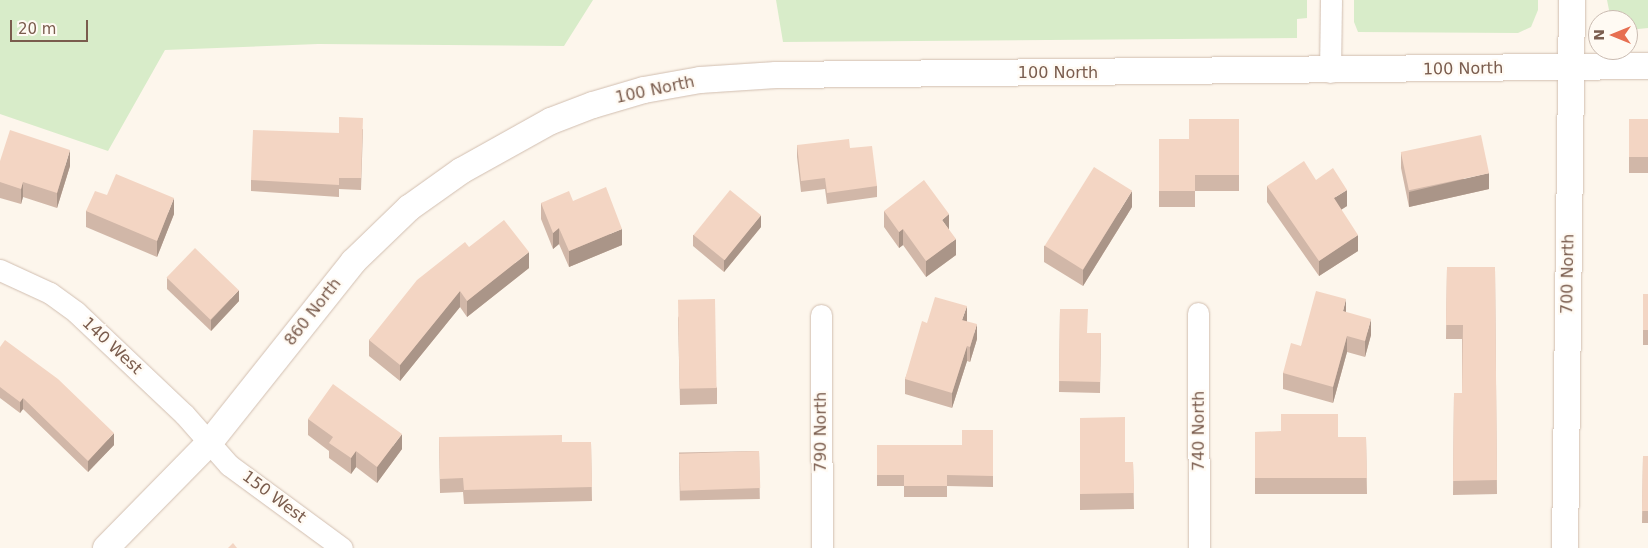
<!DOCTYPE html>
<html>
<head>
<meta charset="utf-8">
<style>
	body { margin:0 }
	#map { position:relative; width:1648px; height:548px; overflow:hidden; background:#fdf6ec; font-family:"DejaVu Sans",sans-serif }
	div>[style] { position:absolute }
	.green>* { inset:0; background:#d8ecc9 }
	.roads { filter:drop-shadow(0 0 1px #d1beb0) drop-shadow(0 0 1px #d1beb0) }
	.minor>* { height:21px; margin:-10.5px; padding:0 10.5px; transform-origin:10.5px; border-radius:10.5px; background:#fff }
	.tertiary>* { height:26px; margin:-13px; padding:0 13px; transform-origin:13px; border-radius:13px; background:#fff }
	.wall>* { inset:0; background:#d1b7a8; transform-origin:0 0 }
	.shaded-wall>* { inset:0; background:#aa9588 }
	.building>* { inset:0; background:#f3d5c3; transform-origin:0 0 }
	span { translate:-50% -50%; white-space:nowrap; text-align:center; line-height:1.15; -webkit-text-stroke:4.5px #fffaf3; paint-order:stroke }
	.street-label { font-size:16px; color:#7a5c4d }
	.north { position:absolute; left:1588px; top:10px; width:50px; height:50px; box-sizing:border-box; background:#fffaf3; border:1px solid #cabbb1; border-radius:50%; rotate:270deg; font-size:14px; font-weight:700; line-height:20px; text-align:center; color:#7a5c4d }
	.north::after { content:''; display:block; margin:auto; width:18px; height:22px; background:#e76f51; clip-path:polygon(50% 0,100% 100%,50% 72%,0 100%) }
	.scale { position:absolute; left:10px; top:20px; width:78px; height:22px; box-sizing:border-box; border:2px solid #7a5c4d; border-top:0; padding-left:6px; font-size:15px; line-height:18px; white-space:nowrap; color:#7a5c4d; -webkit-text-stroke:4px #fffaf3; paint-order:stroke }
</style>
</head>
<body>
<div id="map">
	<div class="green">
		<i style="clip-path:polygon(0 0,593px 0,564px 46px,318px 44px,165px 50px,108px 151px,0 114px)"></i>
		<i style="clip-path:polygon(776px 0,1307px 0,1307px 18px,1297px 19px,1297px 38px,783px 42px)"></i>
		<i style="clip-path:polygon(1354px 0,1538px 0,1538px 10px,1531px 27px,1518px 33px,1358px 32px,1354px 22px)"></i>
		<i style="clip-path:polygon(1607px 0,1648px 0,1648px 28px,1628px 30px,1628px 20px,1611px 20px)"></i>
	</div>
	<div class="roads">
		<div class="minor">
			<i style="left:1330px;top:72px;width:72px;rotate:-89.2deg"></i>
			<i style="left:0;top:270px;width:55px;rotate:24.7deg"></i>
			<i style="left:50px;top:293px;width:32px;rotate:36deg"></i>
			<i style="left:76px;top:312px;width:149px;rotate:43.4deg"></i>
			<i style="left:184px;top:414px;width:68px;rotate:48.6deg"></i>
			<i style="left:229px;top:465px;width:140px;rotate:36.3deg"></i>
			<i style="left:1198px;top:313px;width:235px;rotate:89.8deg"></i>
			<i style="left:821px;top:315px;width:233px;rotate:89.8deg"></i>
		</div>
		<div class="tertiary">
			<i style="left:106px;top:548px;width:148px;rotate:-45.5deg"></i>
			<i style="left:210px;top:442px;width:230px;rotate:-51.5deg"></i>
			<i style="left:353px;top:262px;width:78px;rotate:-44deg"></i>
			<i style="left:409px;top:208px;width:64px;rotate:-35.4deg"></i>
			<i style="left:461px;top:171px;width:103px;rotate:-29.1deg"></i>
			<i style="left:551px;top:121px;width:45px;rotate:-20.9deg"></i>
			<i style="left:593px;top:105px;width:53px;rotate:-16.4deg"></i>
			<i style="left:644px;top:90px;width:57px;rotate:-10.1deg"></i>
			<i style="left:700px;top:80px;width:76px;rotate:-3.8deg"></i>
			<i style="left:776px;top:75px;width:872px;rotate:-0.59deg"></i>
			<i style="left:1565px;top:548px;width:548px;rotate:-89.27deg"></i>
		</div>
	</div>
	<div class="wall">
		<i style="clip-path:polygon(1239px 119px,1239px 191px,1195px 191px,1195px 207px,1159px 207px,1159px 139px,1189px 139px)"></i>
		<i style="left:1629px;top:119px;width:19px;height:54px"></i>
		<i style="clip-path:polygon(363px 129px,361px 190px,339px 189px,339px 197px,251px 191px,251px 180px,339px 133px)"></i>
		<i style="clip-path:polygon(797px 145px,850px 148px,877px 186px,877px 197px,827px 204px,825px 189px,801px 192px,797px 157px)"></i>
		<i style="clip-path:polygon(1401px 153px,1489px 189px,1409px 207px,1401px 168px)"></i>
		<i style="clip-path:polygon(0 161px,70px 166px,57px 208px,23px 197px,21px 204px,0 198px)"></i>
		<i style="clip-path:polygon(1316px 180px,1347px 206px,1341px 210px,1358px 251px,1319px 276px,1267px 202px,1267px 186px)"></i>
		<i style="clip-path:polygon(107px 195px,174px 214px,157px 257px,86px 227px,86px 211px)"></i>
		<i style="clip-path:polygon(573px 201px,622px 245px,569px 267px,559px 244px,553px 249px,541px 219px,541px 203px)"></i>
		<i style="clip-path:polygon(1132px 207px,1083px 286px,1044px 262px,1044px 246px)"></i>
		<i style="clip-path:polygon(884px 211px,949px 230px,956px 255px,926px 277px,903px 245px,899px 248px,884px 227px)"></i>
		<i style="clip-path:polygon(761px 227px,724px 272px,693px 246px,693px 235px)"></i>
		<i style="clip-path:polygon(469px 247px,529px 268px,467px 317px,460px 307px,400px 381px,369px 356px,369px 340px)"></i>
		<i style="clip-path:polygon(1447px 267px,1495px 267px,1497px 494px,1453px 495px,1454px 393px,1462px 393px,1462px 339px,1446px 339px)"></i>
		<i style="clip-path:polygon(167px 278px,239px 301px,211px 331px,167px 289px)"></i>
		<i style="left:1648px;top:294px;width:51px;height:5px;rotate:90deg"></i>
		<i style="clip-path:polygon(1060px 309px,1087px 333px,1101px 333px,1100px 393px,1059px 392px)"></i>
		<i style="clip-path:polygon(1346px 312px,1371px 335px,1365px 357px,1347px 352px,1333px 403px,1283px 389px,1283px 373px,1301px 346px)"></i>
		<i style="clip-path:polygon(678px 316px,717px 388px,717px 404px,680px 405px)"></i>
		<i style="clip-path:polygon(966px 321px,977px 339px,970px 362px,967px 361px,952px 408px,905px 394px,905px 379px,927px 323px)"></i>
		<i style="clip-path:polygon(0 347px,114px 445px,88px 472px,23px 409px,20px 413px,0 398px)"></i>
		<i style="clip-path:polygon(1080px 418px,1125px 462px,1133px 462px,1134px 509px,1080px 510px)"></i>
		<i style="clip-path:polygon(308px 419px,402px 449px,377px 483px,356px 467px,351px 474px,329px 458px,329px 451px,308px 435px)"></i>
		<i style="clip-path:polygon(993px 430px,993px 487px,947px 486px,947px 497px,904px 497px,904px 486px,877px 486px,877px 445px,962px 445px)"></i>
		<i style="clip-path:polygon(1255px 432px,1338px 437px,1366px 437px,1367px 494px,1255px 494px)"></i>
		<i style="clip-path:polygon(439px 437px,562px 442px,591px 442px,592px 501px,464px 504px,463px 492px,440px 493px)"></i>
		<i style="left:759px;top:451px;width:48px;height:80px;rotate:89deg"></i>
		<i style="clip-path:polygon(1643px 456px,1648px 456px,1648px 523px,1642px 523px)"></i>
	</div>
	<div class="shaded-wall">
		<i style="clip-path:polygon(70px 150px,70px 166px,57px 208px,57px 193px)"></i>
		<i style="clip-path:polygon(1489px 173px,1489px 189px,1409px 207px,1409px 192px)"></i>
		<i style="clip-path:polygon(23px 182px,23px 197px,21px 204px,21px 189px)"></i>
		<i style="clip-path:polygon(1347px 190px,1347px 206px,1334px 214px,1334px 198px)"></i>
		<i style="clip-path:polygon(1132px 191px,1132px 207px,1083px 286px,1083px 270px)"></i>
		<i style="clip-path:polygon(174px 198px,174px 214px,157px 257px,157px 241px)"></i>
		<i style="clip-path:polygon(949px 214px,949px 230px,942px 220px)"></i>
		<i style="clip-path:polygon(761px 215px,761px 227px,724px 272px,724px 260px)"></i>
		<i style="clip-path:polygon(559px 228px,559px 244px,553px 249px,553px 233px)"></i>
		<i style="clip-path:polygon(622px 229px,622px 245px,569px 267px,569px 251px)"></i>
		<i style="clip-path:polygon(903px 229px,903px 245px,899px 248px,899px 232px)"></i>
		<i style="clip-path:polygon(1358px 235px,1358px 251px,1319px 276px,1319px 261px)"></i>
		<i style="clip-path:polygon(956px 239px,956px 255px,926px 277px,926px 261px)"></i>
		<i style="clip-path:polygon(529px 252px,529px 268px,467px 317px,467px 301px)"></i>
		<i style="clip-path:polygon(239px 290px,239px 301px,211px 331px,211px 320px)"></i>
		<i style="clip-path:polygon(460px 291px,460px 307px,400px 381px,400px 365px)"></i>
		<i style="clip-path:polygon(1346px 299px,1346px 315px,1343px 311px)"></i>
		<i style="clip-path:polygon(967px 306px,967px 321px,962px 335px,962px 320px)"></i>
		<i style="clip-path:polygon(1371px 319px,1371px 335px,1365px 357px,1365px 341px)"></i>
		<i style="clip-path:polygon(977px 324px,977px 339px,970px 362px,970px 347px)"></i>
		<i style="clip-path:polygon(1347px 336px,1347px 352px,1333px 403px,1333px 387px)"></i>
		<i style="clip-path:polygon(967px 346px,967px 361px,952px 408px,952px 393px)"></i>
		<i style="clip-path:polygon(23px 398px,23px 409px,20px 413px,20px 402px)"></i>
		<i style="clip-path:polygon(114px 433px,114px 445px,88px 472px,88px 461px)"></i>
		<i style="clip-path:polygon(402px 434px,402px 449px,377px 483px,377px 467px)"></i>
		<i style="clip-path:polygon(356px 451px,356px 467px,351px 474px,351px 458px)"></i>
	</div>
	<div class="building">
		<i style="clip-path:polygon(339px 117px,363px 118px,361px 178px,339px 178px,339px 185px,251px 180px,253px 130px,339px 133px)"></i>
		<i style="clip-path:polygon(1189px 119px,1239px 119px,1239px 175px,1195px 175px,1195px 191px,1159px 191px,1159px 139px,1189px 139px)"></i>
		<i style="left:1629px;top:119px;width:19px;height:38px"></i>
		<i style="clip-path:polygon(10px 130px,70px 150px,57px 193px,23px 182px,21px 189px,0 182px,0 161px)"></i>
		<i style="left:1481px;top:135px;width:39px;height:82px;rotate:78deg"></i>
		<i style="clip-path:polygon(849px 139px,850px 148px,872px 146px,877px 186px,827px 193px,825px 178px,801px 181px,797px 145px)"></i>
		<i style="clip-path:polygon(1304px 161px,1316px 180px,1333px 168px,1347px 190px,1334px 198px,1358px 235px,1319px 261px,1267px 186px)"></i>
		<i style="left:1094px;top:167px;width:45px;height:93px;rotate:32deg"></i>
		<i style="clip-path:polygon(116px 174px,174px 198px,157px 241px,86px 211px,95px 191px,107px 195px)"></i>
		<i style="clip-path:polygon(924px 180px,949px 214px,942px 220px,956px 239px,926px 261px,903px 229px,899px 232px,884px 211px)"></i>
		<i style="clip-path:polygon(606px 187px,622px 229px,569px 251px,559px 228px,553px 233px,541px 203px,569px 191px,573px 201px)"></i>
		<i style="left:730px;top:190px;width:40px;height:58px;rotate:39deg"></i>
		<i style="clip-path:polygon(504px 220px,529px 252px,467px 301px,460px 291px,400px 365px,369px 340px,417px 280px,465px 242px,469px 247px)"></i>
		<i style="left:195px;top:248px;width:61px;height:41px;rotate:44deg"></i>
		<i style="clip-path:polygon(1447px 267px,1495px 267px,1497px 480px,1453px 481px,1454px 393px,1462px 393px,1463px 325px,1446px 325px)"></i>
		<i style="clip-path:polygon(1316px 291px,1346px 299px,1343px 311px,1371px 319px,1365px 341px,1347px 336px,1333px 387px,1283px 373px,1291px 343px,1301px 346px)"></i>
		<i style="left:1648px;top:294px;width:36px;height:5px;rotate:90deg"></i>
		<i style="clip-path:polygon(935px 297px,967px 306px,962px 320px,977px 324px,970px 347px,967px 346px,952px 393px,905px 379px,922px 321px,927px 323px)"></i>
		<i style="left:715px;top:299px;width:89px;height:37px;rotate:89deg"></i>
		<i style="clip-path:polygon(1060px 309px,1088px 309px,1087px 333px,1101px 333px,1100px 382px,1059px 381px)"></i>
		<i style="clip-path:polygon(5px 340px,58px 379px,114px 433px,88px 461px,23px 398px,20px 402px,0 387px,0 347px)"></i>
		<i style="clip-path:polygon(333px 384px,402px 434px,377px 467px,356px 451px,351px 458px,329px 443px,333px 437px,308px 419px)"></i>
		<i style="clip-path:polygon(1281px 414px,1338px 414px,1338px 437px,1366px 437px,1367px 478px,1255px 478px,1255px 432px,1281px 431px)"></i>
		<i style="clip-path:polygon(1125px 417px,1125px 462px,1133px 462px,1134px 493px,1080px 494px,1080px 418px)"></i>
		<i style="clip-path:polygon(962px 430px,993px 430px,993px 476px,947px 475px,947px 486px,904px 486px,904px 475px,877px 475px,877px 445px,962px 445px)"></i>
		<i style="clip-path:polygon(562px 435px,562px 442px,591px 442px,592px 487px,464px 490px,463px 478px,440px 479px,439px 437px)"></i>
		<i style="left:759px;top:451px;width:37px;height:80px;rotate:88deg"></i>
		<i style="clip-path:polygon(1643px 456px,1648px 456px,1648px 511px,1642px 511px)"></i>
		<i style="clip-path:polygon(233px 543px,237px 548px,228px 548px)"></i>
	</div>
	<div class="street-label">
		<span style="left:1463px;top:69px;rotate:-1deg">100 North</span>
		<span style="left:1058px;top:73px">100 North</span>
		<span style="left:655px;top:90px;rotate:-12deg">100 North</span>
		<span style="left:1568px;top:274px;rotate:-89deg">700 North</span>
		<span style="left:313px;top:312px;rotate:-52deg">860 North</span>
		<span style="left:112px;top:346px;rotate:43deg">140 West</span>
		<span style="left:1199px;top:431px;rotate:-90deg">740 North</span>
		<span style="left:821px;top:432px;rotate:-90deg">790 North</span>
		<span style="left:274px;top:497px;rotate:37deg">150 West</span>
	</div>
	<div class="north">N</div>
	<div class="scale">20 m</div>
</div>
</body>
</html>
